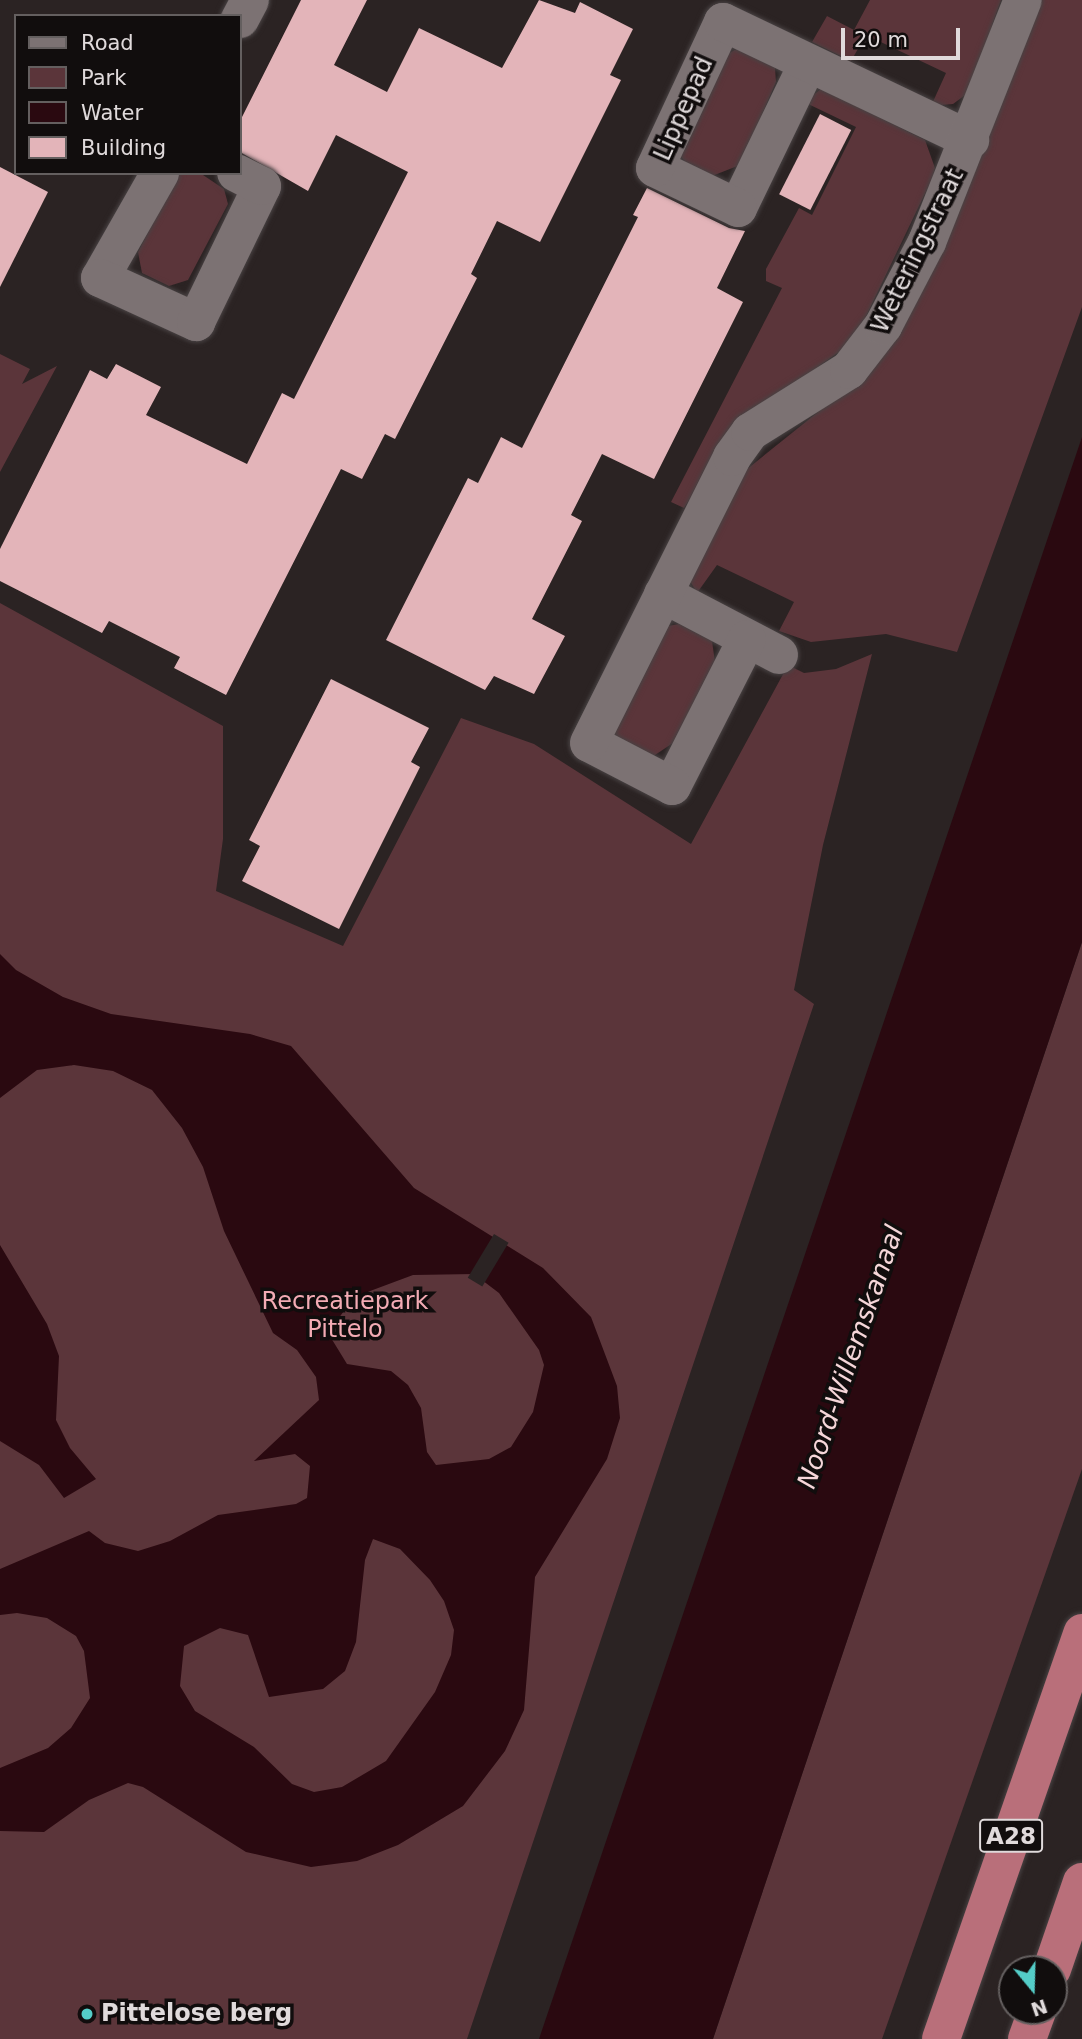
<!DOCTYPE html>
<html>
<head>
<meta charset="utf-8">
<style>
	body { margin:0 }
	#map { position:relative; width:1082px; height:2039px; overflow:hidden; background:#2b2323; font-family:"DejaVu Sans",sans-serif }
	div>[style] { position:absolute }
	.green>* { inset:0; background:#5b353a }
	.water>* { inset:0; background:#2a0910 }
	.pier>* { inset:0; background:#2b2323; transform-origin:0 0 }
	.building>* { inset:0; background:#e3b4b9; transform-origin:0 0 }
	.roads { filter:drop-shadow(0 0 2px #484243) drop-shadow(0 0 2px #484243) }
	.street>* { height:38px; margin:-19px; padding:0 19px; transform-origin:19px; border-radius:19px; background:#7c7273 }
	.highway>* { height:38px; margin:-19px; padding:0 19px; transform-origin:19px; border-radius:19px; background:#b96f7a }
	.dots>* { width:19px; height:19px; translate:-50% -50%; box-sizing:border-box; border:4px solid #110d0d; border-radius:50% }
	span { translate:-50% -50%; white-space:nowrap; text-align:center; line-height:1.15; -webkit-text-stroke:7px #110d0d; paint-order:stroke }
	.shield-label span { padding:2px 5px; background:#110d0d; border:2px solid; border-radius:5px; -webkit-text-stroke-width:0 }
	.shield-label { font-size:23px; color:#e0dadb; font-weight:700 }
	.street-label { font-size:24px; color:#e0dadb }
	.park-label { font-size:24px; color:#f3abb4 }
	.poi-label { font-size:24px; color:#e0dadb; font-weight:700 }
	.left { translate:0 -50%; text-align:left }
	.water-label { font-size:26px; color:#f5d6d9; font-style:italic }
	.legend { position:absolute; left:14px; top:14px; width:228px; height:161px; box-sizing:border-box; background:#110d0d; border:2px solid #645f5f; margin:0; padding:9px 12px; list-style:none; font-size:21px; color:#e0dadb }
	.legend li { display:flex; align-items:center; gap:14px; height:35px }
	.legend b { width:35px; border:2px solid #645f5f }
	.north { position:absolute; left:998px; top:1955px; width:70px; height:70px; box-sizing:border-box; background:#110d0d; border:2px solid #645f5f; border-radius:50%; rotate:161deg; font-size:19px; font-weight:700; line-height:28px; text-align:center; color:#e0dadb }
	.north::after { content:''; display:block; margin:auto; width:24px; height:32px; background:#54cdc8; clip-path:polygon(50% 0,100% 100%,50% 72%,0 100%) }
	.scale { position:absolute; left:841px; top:28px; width:119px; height:32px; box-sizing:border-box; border:4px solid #e0dadb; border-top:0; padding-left:9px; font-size:21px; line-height:24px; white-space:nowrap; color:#e0dadb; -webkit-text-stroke:5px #110d0d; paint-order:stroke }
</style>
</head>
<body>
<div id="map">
	<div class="green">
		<i style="clip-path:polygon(870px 0,1001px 0,968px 93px,953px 104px,931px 106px,946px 73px,866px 35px,851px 61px,812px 42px,827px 16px,854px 30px)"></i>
		<i style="clip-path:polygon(1031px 0,1082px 0,1082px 307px,957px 652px,886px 634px,811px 642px,779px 631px,794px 602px,717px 565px,697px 593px,687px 576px,741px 474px,869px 371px)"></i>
		<i style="clip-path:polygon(738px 48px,775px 68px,776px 82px,740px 165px,712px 176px,687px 164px,678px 153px,726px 55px)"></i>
		<i style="clip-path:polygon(821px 89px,925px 140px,935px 168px,931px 181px,859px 331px,843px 349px,742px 421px,684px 508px,671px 502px,782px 288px,766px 281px,766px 269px,799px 208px,812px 215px,856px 127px,804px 102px)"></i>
		<i style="clip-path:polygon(179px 173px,200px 173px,224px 189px,228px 204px,188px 280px,169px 286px,142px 273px,138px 252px)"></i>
		<i style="clip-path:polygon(0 354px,30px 369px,22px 384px,57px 366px,0 472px)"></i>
		<i style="clip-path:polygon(0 603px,223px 726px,223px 839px,216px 891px,343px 946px,461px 718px,534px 744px,691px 844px,788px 665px,804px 673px,836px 669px,872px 654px,823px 845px,794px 990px,814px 1004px,467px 2039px,0 2039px)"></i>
		<i style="clip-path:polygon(679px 624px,712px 641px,715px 662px,673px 743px,655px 755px,645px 755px,620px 741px,614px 733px,662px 627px)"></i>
		<i style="clip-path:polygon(1082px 942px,1082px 1469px,882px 2039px,713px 2039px)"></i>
	</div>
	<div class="water">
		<i style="clip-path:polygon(1082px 437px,1082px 942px,713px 2039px,539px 2039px)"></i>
		<i style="clip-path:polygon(evenodd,0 954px,16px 970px,63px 997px,111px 1014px,250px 1034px,291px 1046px,414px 1188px,543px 1268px,591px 1317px,617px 1386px,620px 1418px,607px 1459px,535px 1577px,524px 1710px,505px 1751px,463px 1806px,398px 1845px,357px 1861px,311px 1867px,246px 1852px,143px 1787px,128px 1783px,89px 1800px,44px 1832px,0 1831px,0 1768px,48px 1748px,71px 1728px,90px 1698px,84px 1651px,76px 1636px,47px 1618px,17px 1613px,0 1615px,0 1569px,89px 1531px,105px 1543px,138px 1551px,170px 1541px,218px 1515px,296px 1504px,307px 1498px,310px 1466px,295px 1454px,254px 1461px,319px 1400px,316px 1377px,297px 1350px,273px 1333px,224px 1231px,203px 1167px,182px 1128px,152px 1090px,113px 1071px,74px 1065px,37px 1070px,0 1098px,0 954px,474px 1274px,499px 1293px,539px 1350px,544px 1365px,533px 1412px,511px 1447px,489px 1459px,436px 1465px,427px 1452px,421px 1408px,408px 1385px,391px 1371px,347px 1364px,328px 1333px,354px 1297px,413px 1275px,474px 1274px,0 954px,373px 1539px,400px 1549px,430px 1580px,444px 1601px,454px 1630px,451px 1655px,435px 1692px,386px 1761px,342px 1787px,314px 1792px,292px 1784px,254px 1747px,195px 1711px,180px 1686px,184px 1646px,220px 1628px,248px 1635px,269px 1697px,323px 1689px,345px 1671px,356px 1642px,365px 1560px,373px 1539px)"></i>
		<i style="clip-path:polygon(0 1245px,47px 1324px,59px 1356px,56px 1420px,70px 1448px,96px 1479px,64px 1498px,39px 1465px,0 1441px)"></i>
	</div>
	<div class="pier">
		<i style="left:494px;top:1234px;width:17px;height:51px;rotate:31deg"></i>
	</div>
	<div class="building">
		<i style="clip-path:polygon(301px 0,367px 0,334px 65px,387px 92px,419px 28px,502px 68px,539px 0,575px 13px,580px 2px,633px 29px,610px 75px,621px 80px,540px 242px,497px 221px,471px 274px,477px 278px,395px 439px,385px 434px,362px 479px,341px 469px,226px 695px,174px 668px,180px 657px,109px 621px,102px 633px,0 581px,0 549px,90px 370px,107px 379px,116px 364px,161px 387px,146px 415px,247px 464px,282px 393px,294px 399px,408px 172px,336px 135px,308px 191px,240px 152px,240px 121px)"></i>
		<i style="left:820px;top:114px;width:35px;height:90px;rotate:27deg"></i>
		<i style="clip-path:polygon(0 167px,48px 192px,0 287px)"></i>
		<i style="clip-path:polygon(647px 188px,729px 228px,745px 231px,717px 288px,743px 302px,654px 479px,602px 454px,571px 515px,582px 521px,532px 619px,565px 636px,534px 694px,494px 676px,485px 690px,386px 640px,468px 478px,478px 483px,501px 437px,522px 448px,638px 217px,633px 215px)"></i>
		<i style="clip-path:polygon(331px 679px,429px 728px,411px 762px,420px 767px,339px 929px,242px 881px,260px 846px,249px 840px)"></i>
	</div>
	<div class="roads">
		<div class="street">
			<i style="left:240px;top:19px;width:21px;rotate:-62deg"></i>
			<i style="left:808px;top:63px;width:161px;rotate:115.8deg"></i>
			<i style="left:738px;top:208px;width:92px;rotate:-154.3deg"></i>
			<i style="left:655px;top:168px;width:161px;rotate:-65deg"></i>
			<i style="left:723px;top:22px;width:274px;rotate:25.5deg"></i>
			<i style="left:160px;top:173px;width:121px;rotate:119.7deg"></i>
			<i style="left:100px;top:278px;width:106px;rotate:24.6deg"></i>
			<i style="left:196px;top:322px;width:151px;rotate:-64.1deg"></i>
			<i style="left:262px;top:186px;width:29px;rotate:-153deg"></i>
			<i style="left:663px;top:594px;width:131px;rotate:27.7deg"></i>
			<i style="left:747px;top:639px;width:165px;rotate:117deg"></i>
			<i style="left:672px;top:786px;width:93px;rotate:-152.6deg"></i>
			<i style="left:589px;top:743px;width:320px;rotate:-63.4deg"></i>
			<i style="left:732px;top:457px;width:31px;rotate:-54deg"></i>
			<i style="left:750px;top:432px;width:117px;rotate:-32.1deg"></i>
			<i style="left:849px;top:370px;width:56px;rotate:-52.3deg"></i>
			<i style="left:883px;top:326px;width:95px;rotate:-62.4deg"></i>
			<i style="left:927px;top:242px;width:260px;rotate:-68.4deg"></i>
		</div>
		<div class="highway">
			<i style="left:1052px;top:1969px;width:92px;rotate:-71deg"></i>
			<i style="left:941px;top:2039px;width:430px;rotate:-70.8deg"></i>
			<i style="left:1027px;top:2039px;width:30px;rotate:-70deg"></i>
		</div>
	</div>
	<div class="dots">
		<i style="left:87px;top:2014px;background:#54cdc8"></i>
	</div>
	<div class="shield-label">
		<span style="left:1011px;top:1836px">A28</span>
	</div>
	<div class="street-label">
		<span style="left:684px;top:109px;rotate:-66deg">Lippepad</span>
		<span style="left:918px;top:251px;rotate:-64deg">Weteringstraat</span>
	</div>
	<div class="park-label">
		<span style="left:345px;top:1316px">Recreatiepark<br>Pittelo</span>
	</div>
	<div class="poi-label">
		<span class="left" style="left:101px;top:2014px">Pittelose berg</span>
	</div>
	<div class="water-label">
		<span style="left:851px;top:1357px;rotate:-71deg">Noord-Willemskanaal</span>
	</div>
	<ul class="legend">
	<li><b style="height:9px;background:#7c7273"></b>Road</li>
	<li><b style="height:19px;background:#5b353a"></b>Park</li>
	<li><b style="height:19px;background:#2a0910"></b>Water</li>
	<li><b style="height:19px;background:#e3b4b9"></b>Building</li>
	</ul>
	<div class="north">N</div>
	<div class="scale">20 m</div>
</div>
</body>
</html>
